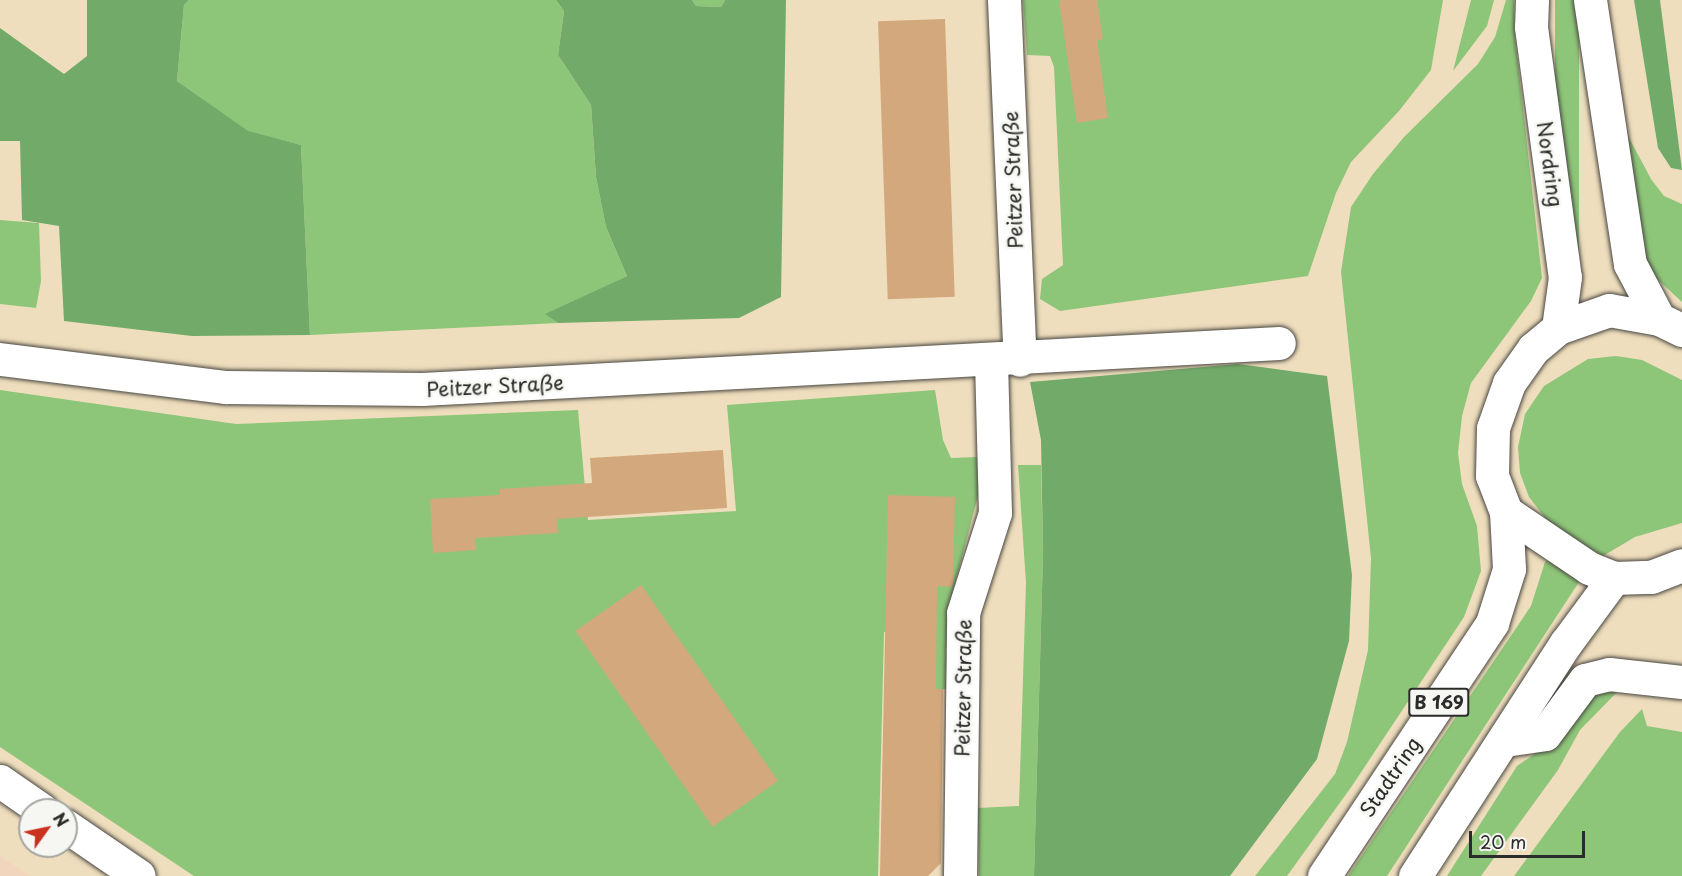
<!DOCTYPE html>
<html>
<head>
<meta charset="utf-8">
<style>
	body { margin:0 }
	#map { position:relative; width:1682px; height:876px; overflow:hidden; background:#efdebd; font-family:"Playpen Sans",sans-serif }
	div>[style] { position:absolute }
	.built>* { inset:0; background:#f1d5bd }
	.green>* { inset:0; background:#8ec679; transform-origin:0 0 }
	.forest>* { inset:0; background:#72ab69 }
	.building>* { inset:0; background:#d3a87c; transform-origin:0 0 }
	.roads { filter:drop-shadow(0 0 2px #484641) drop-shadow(0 0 2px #484641) }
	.minor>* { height:33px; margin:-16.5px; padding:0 16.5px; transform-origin:16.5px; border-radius:16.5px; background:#fff }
	.major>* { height:33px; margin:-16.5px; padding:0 16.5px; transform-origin:16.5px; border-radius:16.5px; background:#fff }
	span { translate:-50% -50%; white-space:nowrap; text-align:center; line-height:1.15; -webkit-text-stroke:5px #f6f6f2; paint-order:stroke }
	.shield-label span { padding:2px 4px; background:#f6f6f2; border:2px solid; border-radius:4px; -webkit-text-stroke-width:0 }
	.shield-label { font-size:18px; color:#2b2b2b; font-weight:700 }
	.street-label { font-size:20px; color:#2b2b2b }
	.north { position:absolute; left:18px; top:798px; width:60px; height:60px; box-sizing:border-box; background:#f6f6f2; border:2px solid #a5a5a2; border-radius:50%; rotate:57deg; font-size:16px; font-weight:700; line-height:24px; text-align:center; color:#2b2b2b }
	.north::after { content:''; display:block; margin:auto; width:21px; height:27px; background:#c8321e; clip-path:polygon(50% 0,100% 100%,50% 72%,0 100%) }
	.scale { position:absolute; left:1469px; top:831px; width:116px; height:27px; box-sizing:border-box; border:3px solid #2b2b2b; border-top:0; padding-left:8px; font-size:18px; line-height:21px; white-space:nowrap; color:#2b2b2b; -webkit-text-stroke:4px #f6f6f2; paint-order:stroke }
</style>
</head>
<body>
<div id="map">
	<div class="built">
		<i style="clip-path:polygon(0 856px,30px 876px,0 876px)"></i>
	</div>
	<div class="green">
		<i style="clip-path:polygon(189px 0,556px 0,564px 11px,558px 55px,591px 105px,596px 177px,606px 227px,627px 276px,546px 314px,558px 323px,310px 335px,301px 145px,248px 132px,177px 81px,184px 5px)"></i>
		<i style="clip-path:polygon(692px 0,725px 0,721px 7px,696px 6px)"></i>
		<i style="clip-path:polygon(1023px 0,1443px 0,1431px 70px,1399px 111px,1351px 162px,1336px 193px,1308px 276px,1060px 311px,1040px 299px,1042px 279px,1063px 265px,1054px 67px,1050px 56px,1027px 55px)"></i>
		<i style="clip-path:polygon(1471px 0,1494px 0,1487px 26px,1453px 71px)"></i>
		<i style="clip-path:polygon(1506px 0,1514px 0,1515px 37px,1542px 278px,1531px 301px,1471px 383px,1462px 416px,1458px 453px,1462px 484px,1477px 526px,1481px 571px,1464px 617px,1352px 786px,1287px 876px,1255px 876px,1335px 774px,1347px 742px,1368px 650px,1371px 558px,1341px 272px,1351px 207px,1373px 174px,1404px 137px,1478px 64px,1495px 37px)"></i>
		<i style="left:1555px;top:0;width:24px;height:290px"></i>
		<i style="clip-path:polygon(1627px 134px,1651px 179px,1664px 196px,1682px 204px,1682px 302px,1656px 278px,1646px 258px)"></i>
		<i style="clip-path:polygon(0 220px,39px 223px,41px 281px,36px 308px,0 304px)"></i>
		<i style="clip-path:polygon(1616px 356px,1642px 360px,1682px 380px,1682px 523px,1635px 537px,1603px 556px,1564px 534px,1546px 519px,1529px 497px,1520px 473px,1518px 447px,1525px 414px,1544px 386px,1588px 359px)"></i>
		<i style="clip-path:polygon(0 390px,236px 424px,578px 410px,588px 520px,736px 511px,727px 405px,935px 390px,943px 440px,951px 458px,977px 457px,980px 488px,956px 580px,950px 689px,936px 689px,936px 632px,884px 632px,878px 876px,194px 876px,0 747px)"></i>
		<i style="clip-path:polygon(1018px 465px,1041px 465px,1043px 554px,1034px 876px,979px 876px,978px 808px,1019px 806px,1026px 583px)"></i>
		<i style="clip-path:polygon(1549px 560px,1579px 582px,1387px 876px,1348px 876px,1531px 606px,1545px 562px)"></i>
		<i style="clip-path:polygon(1623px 686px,1580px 730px,1558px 770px,1481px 876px,1447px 876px,1517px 766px,1540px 750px,1591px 689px)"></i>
		<i style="clip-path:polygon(1642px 709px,1647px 726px,1682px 732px,1682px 876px,1514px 876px,1620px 732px)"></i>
	</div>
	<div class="forest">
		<i style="clip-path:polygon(87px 0,189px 0,184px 5px,177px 81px,248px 131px,301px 145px,310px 335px,192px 336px,64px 321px,59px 226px,22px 220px,20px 141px,0 141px,0 28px,64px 74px,87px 56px)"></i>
		<i style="clip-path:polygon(556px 0,692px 0,696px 6px,721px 7px,725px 0,786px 0,781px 297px,739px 318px,558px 323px,545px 314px,627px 276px,606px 227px,596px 177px,591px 105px,558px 55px,564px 11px)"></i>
		<i style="clip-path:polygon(1634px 0,1660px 0,1682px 170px,1671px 168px,1658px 148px)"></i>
		<i style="clip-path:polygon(1238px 364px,1327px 376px,1352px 575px,1349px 641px,1317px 759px,1230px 876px,1034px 876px,1043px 554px,1041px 440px,1030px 382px)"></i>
	</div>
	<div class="building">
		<i style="clip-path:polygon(1059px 0,1097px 0,1103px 39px,1097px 40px,1108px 118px,1077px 123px)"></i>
		<i style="left:945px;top:19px;width:278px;height:67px;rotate:88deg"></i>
		<i style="clip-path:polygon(723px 450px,727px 508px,557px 519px,558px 533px,475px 538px,476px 550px,433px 553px,430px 499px,500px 495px,500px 489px,592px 483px,590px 458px)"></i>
		<i style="clip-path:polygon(888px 495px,955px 497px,953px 583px,952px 587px,937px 586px,936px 689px,943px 689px,941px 863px,928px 876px,880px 876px)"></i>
		<i style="left:641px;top:585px;width:239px;height:80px;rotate:55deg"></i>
	</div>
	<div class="roads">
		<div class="minor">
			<i style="left:1004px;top:0;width:360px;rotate:87.5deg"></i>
			<i style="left:0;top:359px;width:228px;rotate:7.1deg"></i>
			<i style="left:226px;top:387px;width:196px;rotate:0.6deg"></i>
			<i style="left:422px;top:389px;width:858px;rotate:-3.07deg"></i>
			<i style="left:1505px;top:740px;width:40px;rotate:-8.5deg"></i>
			<i style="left:1545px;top:734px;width:67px;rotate:-53.5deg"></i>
			<i style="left:1585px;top:680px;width:25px;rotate:-14deg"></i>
			<i style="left:1609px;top:674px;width:73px;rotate:6.3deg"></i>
			<i style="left:0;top:781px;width:51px;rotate:34.6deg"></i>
			<i style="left:66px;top:826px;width:88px;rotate:34.4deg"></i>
			<i style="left:960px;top:876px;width:263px;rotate:-89.3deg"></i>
			<i style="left:963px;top:613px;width:105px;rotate:-72.3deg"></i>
			<i style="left:995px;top:513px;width:152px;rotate:-91.5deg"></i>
		</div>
		<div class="major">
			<i style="left:1532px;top:0;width:27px;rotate:92deg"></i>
			<i style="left:1531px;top:27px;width:252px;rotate:82.3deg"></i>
			<i style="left:1565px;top:277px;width:51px;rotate:97.8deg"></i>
			<i style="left:1590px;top:0;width:267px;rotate:81.4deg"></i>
			<i style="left:1630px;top:264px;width:62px;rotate:62.2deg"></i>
			<i style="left:1506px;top:512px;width:100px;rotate:34deg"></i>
			<i style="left:1589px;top:568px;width:27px;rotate:22deg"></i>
			<i style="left:1614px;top:578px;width:37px;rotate:-2deg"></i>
			<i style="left:1651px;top:577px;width:33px;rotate:-21deg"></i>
			<i style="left:1324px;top:876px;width:304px;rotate:-56.4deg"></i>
			<i style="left:1492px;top:623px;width:57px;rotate:-72.5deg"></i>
			<i style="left:1509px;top:569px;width:57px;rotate:-93deg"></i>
			<i style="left:1506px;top:512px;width:39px;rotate:-111deg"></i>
			<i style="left:1492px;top:476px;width:48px;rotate:-88.8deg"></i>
			<i style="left:1493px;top:428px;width:48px;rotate:-70.4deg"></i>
			<i style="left:1509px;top:383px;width:42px;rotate:-54.8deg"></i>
			<i style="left:1533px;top:349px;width:33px;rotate:-40deg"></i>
			<i style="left:1558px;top:328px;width:54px;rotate:-19.4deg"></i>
			<i style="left:1609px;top:310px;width:51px;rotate:10.2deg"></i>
			<i style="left:1659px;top:319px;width:25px;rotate:26deg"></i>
			<i style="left:1415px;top:876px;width:278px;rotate:-57.1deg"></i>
			<i style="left:1566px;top:643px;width:81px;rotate:-53.6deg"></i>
		</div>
	</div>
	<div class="shield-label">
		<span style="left:1439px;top:702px">B 169</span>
	</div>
	<div class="street-label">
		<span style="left:1550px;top:164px;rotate:82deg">Nordring</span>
		<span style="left:1013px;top:180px;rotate:-92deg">Peitzer Straße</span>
		<span style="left:495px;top:386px;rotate:-3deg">Peitzer Straße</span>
		<span style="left:963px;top:688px;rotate:-89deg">Peitzer Straße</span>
		<span style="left:1390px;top:777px;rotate:-56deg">Stadtring</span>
	</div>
	<div class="north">N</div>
	<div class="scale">20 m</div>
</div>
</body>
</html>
